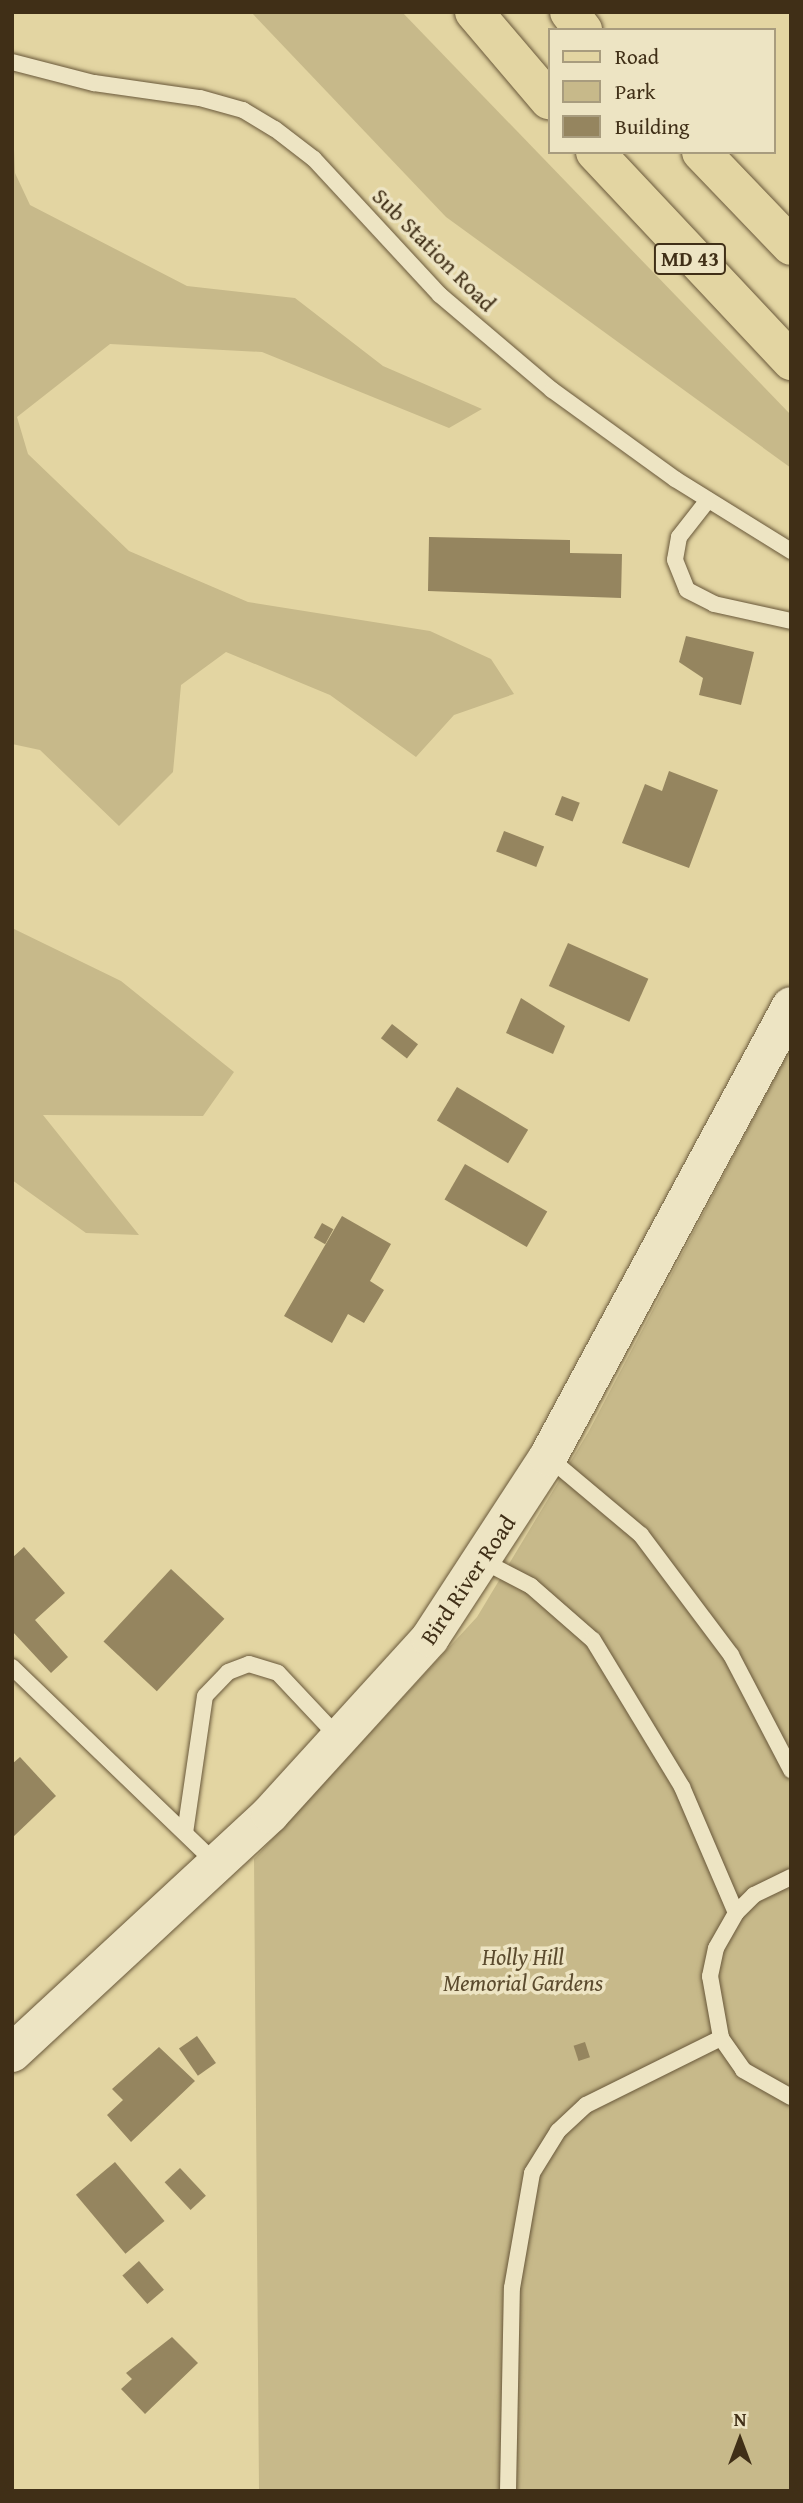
<!DOCTYPE html>
<html>
<head>
<meta charset="utf-8">
<style>
	body { margin:0 }
	#map { position:relative; width:803px; height:2503px; overflow:hidden; background:#e3d5a2; font-family:"Gentium Book Plus",serif }
	div>[style] { position:absolute }
	.green>* { inset:0; background:#c7b98a }
	.building>* { inset:0; background:#95855f; transform-origin:0 0 }
	.roads { filter:drop-shadow(0 0 2px #69583a) drop-shadow(0 0 2px #69583a) }
	.service>* { height:16px; margin:-8px; padding:0 8px; transform-origin:8px; border-radius:8px; background:#ede4c3 }
	.tertiary>* { height:38px; margin:-19px; padding:0 19px; transform-origin:19px; border-radius:19px; background:#ede4c3 }
	.primary>* { height:38px; margin:-19px; padding:0 19px; transform-origin:19px; border-radius:19px; background:#e3d5a2 }
	span { translate:-50% -50%; white-space:nowrap; text-align:center; line-height:1.15; -webkit-text-stroke:7px #ede4c3; paint-order:stroke }
	.shield-label span { padding:2px 5px; background:#ede4c3; border:2px solid; border-radius:5px; -webkit-text-stroke-width:0 }
	.shield-label { font-size:21px; color:#402f17; font-weight:700 }
	.street-label { font-size:23px; color:#402f17 }
	.park-label { font-size:23px; color:#5b4b2e; font-style:italic }
	.frame { position:absolute; inset:0; border:14px solid #402f17; pointer-events:none }
	.legend { position:absolute; left:548px; top:28px; width:228px; height:126px; box-sizing:border-box; background:#ede4c3; border:2px solid #a89c7e; margin:0; padding:9px 12px; list-style:none; font-size:21px; color:#402f17 }
	.legend li { display:flex; align-items:center; gap:14px; height:35px }
	.legend b { width:35px; border:2px solid #a89c7e }
	.north { position:absolute; left:705px; top:2405px; width:70px; height:70px; -webkit-text-stroke:5px #ede4c3; paint-order:stroke; rotate:0deg; font-size:19px; font-weight:700; line-height:28px; text-align:center; color:#402f17 }
	.north::after { content:''; display:block; margin:auto; width:24px; height:32px; background:#402f17; clip-path:polygon(50% 0,100% 100%,50% 72%,0 100%) }
</style>
</head>
<body>
<div id="map">
	<div class="green">
		<i style="clip-path:polygon(251px 12px,402px 12px,791px 415px,791px 468px,446px 217px)"></i>
		<i style="clip-path:polygon(12px 101px,15px 173px,30px 205px,187px 286px,295px 298px,383px 366px,482px 409px,449px 428px,262px 352px,110px 344px,17px 417px,28px 454px,129px 551px,248px 602px,430px 631px,491px 659px,514px 694px,454px 715px,416px 757px,330px 695px,226px 652px,181px 685px,173px 772px,119px 826px,40px 750px,12px 744px)"></i>
		<i style="clip-path:polygon(12px 928px,121px 981px,234px 1072px,203px 1116px,43px 1115px,139px 1235px,86px 1233px,12px 1180px)"></i>
		<i style="clip-path:polygon(791px 1047px,791px 2491px,259px 2491px,254px 1859px,477px 1617px,589px 1431px)"></i>
	</div>
	<div class="building">
		<i style="clip-path:polygon(429px 537px,570px 540px,570px 553px,622px 554px,621px 598px,428px 591px)"></i>
		<i style="clip-path:polygon(686px 636px,754px 652px,741px 705px,699px 695px,703px 678px,679px 662px)"></i>
		<i style="clip-path:polygon(669px 771px,718px 790px,689px 868px,622px 843px,645px 784px,662px 791px)"></i>
		<i style="left:562px;top:796px;width:19px;height:20px;rotate:21deg"></i>
		<i style="left:504px;top:831px;width:43px;height:22px;rotate:21deg"></i>
		<i style="left:568px;top:943px;width:88px;height:47px;rotate:24deg"></i>
		<i style="clip-path:polygon(521px 998px,565px 1026px,553px 1054px,506px 1033px)"></i>
		<i style="left:392px;top:1024px;width:33px;height:18px;rotate:38deg"></i>
		<i style="left:457px;top:1087px;width:83px;height:39px;rotate:31deg"></i>
		<i style="left:465px;top:1164px;width:95px;height:41px;rotate:30deg"></i>
		<i style="clip-path:polygon(342px 1216px,391px 1244px,370px 1281px,384px 1290px,364px 1323px,348px 1314px,332px 1343px,284px 1316px)"></i>
		<i style="left:322px;top:1223px;width:13px;height:17px;rotate:29deg"></i>
		<i style="clip-path:polygon(24px 1547px,65px 1593px,35px 1620px,68px 1657px,51px 1673px,12px 1631px,12px 1558px)"></i>
		<i style="left:171px;top:1569px;width:73px;height:99px;rotate:43deg"></i>
		<i style="clip-path:polygon(20px 1757px,56px 1796px,12px 1838px,12px 1764px)"></i>
		<i style="left:197px;top:2036px;width:33px;height:22px;rotate:55deg"></i>
		<i style="left:585px;top:2042px;width:16px;height:12px;rotate:72deg"></i>
		<i style="clip-path:polygon(159px 2047px,195px 2081px,131px 2142px,107px 2115px,123px 2100px,112px 2089px)"></i>
		<i style="left:115px;top:2162px;width:77px;height:51px;rotate:50deg"></i>
		<i style="left:180px;top:2168px;width:38px;height:21px;rotate:47deg"></i>
		<i style="left:139px;top:2261px;width:38px;height:22px;rotate:49deg"></i>
		<i style="clip-path:polygon(172px 2337px,198px 2363px,145px 2414px,121px 2389px,132px 2379px,126px 2373px)"></i>
	</div>
	<div class="roads">
		<div class="service">
			<i style="left:12px;top:62px;width:85px;rotate:14.4deg"></i>
			<i style="left:94px;top:83px;width:107px;rotate:8.1deg"></i>
			<i style="left:200px;top:98px;width:45px;rotate:15.6deg"></i>
			<i style="left:243px;top:110px;width:37px;rotate:31deg"></i>
			<i style="left:275px;top:129px;width:49px;rotate:37.6deg"></i>
			<i style="left:314px;top:159px;width:185px;rotate:47.2deg"></i>
			<i style="left:440px;top:295px;width:147px;rotate:40.3deg"></i>
			<i style="left:552px;top:390px;width:152px;rotate:35.9deg"></i>
			<i style="left:675px;top:479px;width:137px;rotate:31.8deg"></i>
			<i style="left:708px;top:500px;width:47px;rotate:128.1deg"></i>
			<i style="left:679px;top:537px;width:23px;rotate:100deg"></i>
			<i style="left:675px;top:560px;width:32px;rotate:68deg"></i>
			<i style="left:687px;top:590px;width:30px;rotate:27deg"></i>
			<i style="left:714px;top:604px;width:79px;rotate:12.4deg"></i>
			<i style="left:548px;top:1457px;width:121px;rotate:40deg"></i>
			<i style="left:641px;top:1535px;width:150px;rotate:53.1deg"></i>
			<i style="left:731px;top:1655px;width:130px;rotate:62.4deg"></i>
			<i style="left:483px;top:1561px;width:54px;rotate:27.5deg"></i>
			<i style="left:531px;top:1586px;width:82px;rotate:41.1deg"></i>
			<i style="left:593px;top:1640px;width:172px;rotate:58.8deg"></i>
			<i style="left:682px;top:1787px;width:137px;rotate:66.8deg"></i>
			<i style="left:12px;top:1667px;width:284px;rotate:43.9deg"></i>
			<i style="left:185px;top:1833px;width:138px;rotate:-81.7deg"></i>
			<i style="left:205px;top:1696px;width:33px;rotate:-46deg"></i>
			<i style="left:228px;top:1672px;width:22px;rotate:-21deg"></i>
			<i style="left:249px;top:1664px;width:30px;rotate:17deg"></i>
			<i style="left:278px;top:1673px;width:92px;rotate:46.8deg"></i>
			<i style="left:791px;top:1877px;width:41px;rotate:154.1deg"></i>
			<i style="left:754px;top:1895px;width:25px;rotate:135deg"></i>
			<i style="left:736px;top:1913px;width:40px;rotate:119.7deg"></i>
			<i style="left:716px;top:1948px;width:29px;rotate:102deg"></i>
			<i style="left:710px;top:1976px;width:63px;rotate:79.9deg"></i>
			<i style="left:721px;top:2038px;width:39px;rotate:55deg"></i>
			<i style="left:743px;top:2070px;width:55px;rotate:29.4deg"></i>
			<i style="left:508px;top:2491px;width:203px;rotate:-88.9deg"></i>
			<i style="left:512px;top:2288px;width:117px;rotate:-80.1deg"></i>
			<i style="left:532px;top:2173px;width:49px;rotate:-58.2deg"></i>
			<i style="left:558px;top:2131px;width:38px;rotate:-43deg"></i>
			<i style="left:586px;top:2105px;width:151px;rotate:-26.4deg"></i>
		</div>
		<div class="tertiary">
			<i style="left:12px;top:2053px;width:352px;rotate:-42.8deg"></i>
			<i style="left:270px;top:1814px;width:238px;rotate:-47.7deg"></i>
			<i style="left:430px;top:1638px;width:216px;rotate:-56.9deg"></i>
			<i style="left:548px;top:1457px;width:512px;rotate:-61.68deg"></i>
		</div>
		<div class="primary">
			<i style="left:474px;top:12px;width:116px;rotate:49.6deg"></i>
			<i style="left:569px;top:12px;width:23px;rotate:52deg"></i>
			<i style="left:595px;top:152px;width:287px;rotate:46.8deg"></i>
			<i style="left:701px;top:152px;width:130px;rotate:46.2deg"></i>
		</div>
	</div>
	<div class="shield-label">
		<span style="left:690px;top:259px">MD 43</span>
	</div>
	<div class="street-label">
		<span style="left:434px;top:250px;rotate:45deg">Sub Station Road</span>
		<span style="left:468px;top:1580px;rotate:-56deg">Bird River Road</span>
	</div>
	<div class="park-label">
		<span style="left:523px;top:1970px">Holly Hill<br>Memorial Gardens</span>
	</div>
	<div class="frame"></div>
	<ul class="legend">
	<li><b style="height:9px;background:#e3d5a2"></b>Road</li>
	<li><b style="height:19px;background:#c7b98a"></b>Park</li>
	<li><b style="height:19px;background:#95855f"></b>Building</li>
	</ul>
	<div class="north">N</div>
</div>
</body>
</html>
